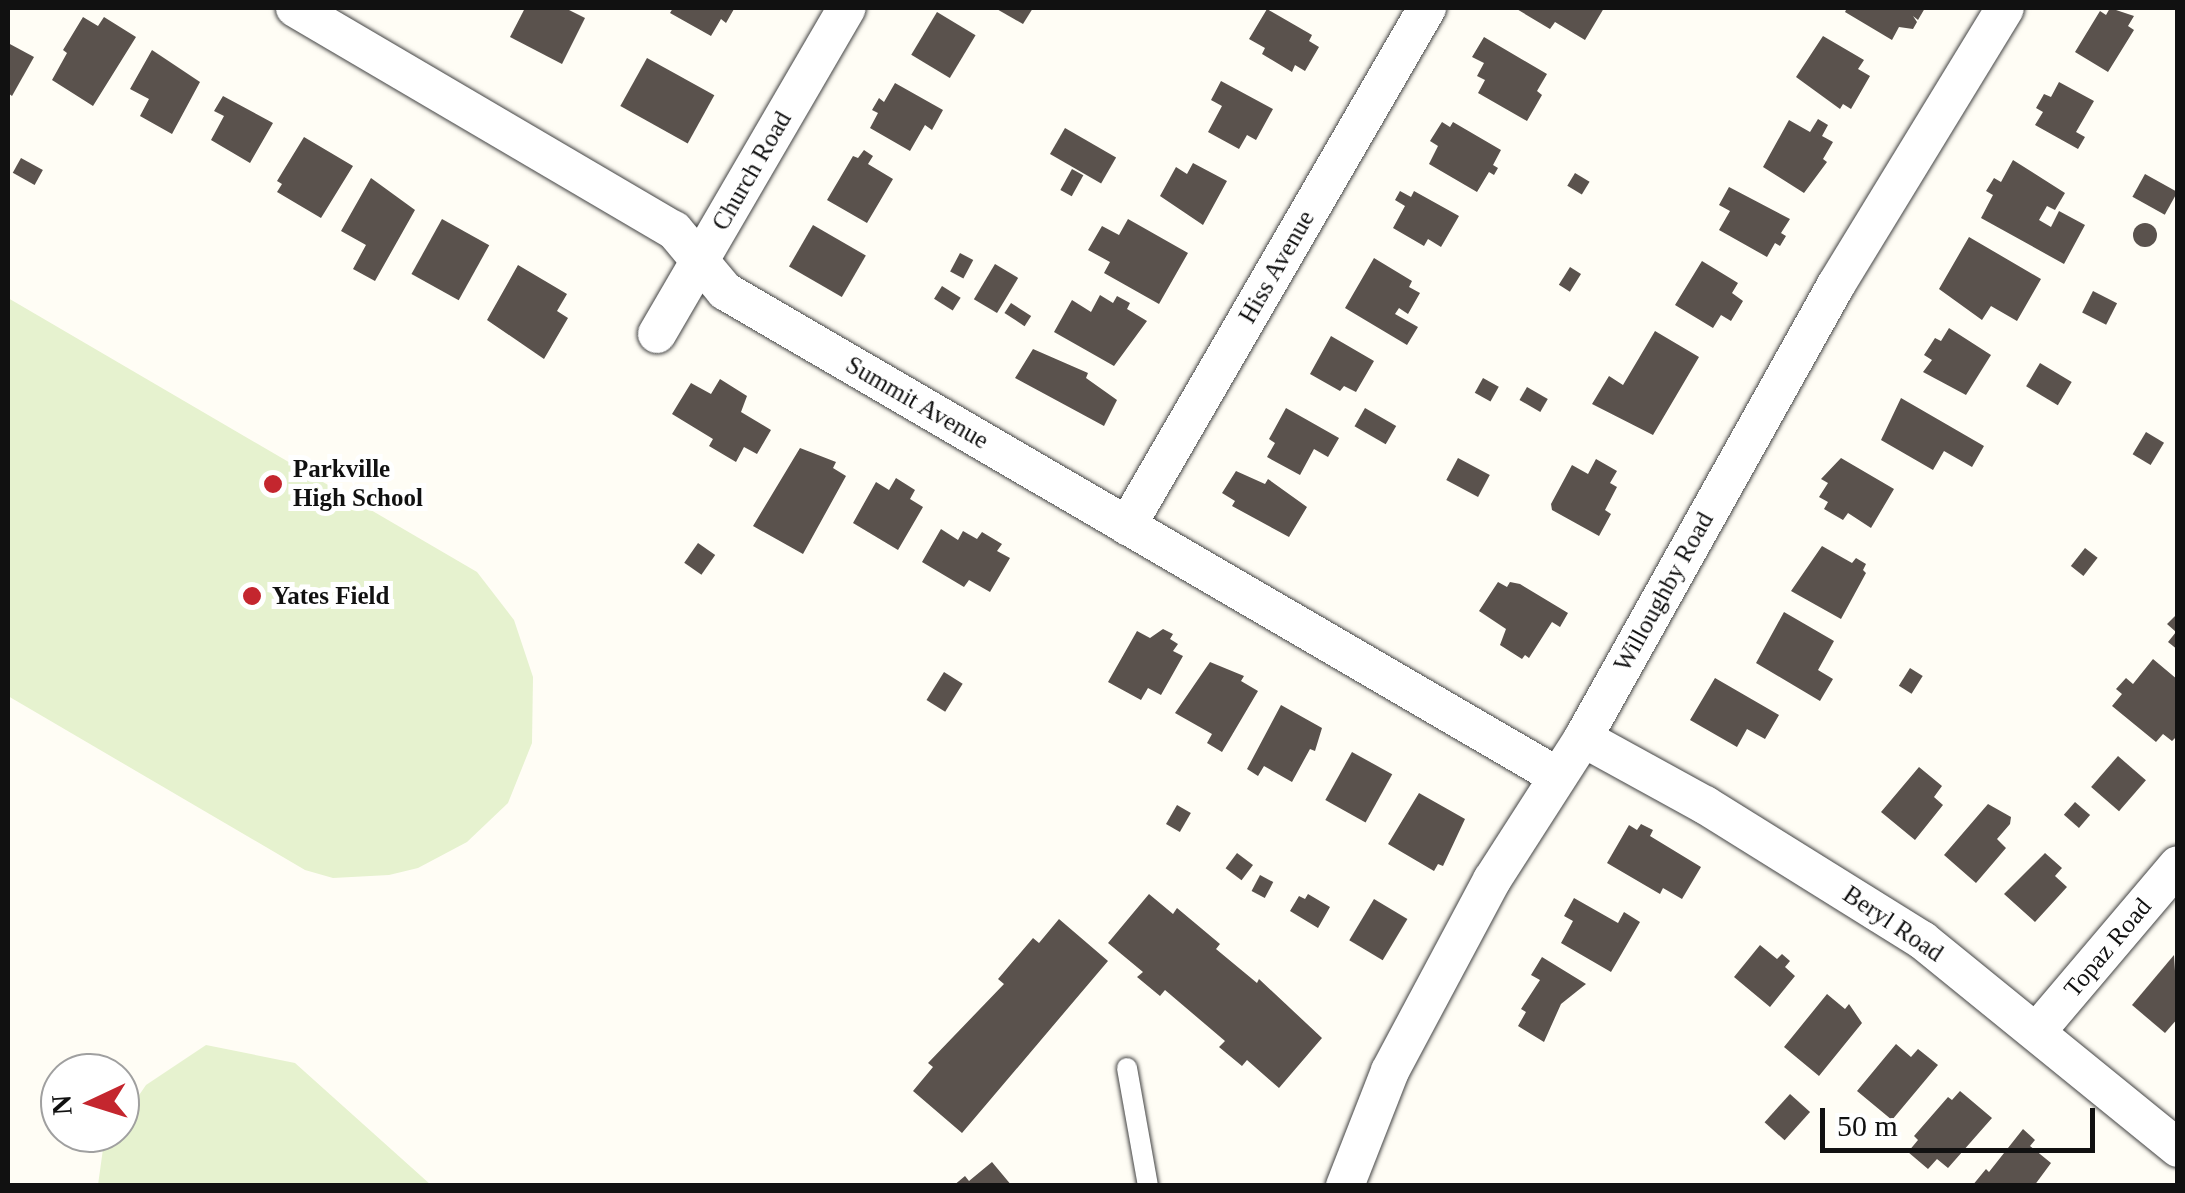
<!DOCTYPE html>
<html>
<head>
<meta charset="utf-8">
<style>
	body { margin:0 }
	#map { position:relative; width:2185px; height:1193px; overflow:hidden; background:#fffdf5; font-family:Georgia,serif }
	div>[style] { position:absolute }
	.pitch>* { inset:0; background:#e6f2cf }
	.building>* { inset:0; background:#5a524d; transform-origin:0 0 }
	.round { border-radius:50% }
	.roads { filter:drop-shadow(0 0 2px #444) drop-shadow(0 0 2px #444) }
	.lane>* { height:20px; margin:-10px; padding:0 10px; transform-origin:10px; border-radius:10px; background:#fff }
	.street>* { height:38px; margin:-19px; padding:0 19px; transform-origin:19px; border-radius:19px; background:#fff }
	.dots>* { width:28px; height:28px; translate:-50% -50%; box-sizing:border-box; border:5px solid #fff; border-radius:50% }
	span { translate:-50% -50%; white-space:nowrap; text-align:center; line-height:1.15; -webkit-text-stroke:10px #fff; paint-order:stroke }
	.street-label { font-size:25px; color:#111 }
	.poi-label { font-size:25px; color:#111; font-weight:700 }
	.left { translate:0 -50%; text-align:left }
	.frame { position:absolute; inset:0; border:10px solid #111; pointer-events:none }
	.north { position:absolute; left:40px; top:1053px; width:100px; height:100px; box-sizing:border-box; background:#fff; border:2px solid #a0a0a0; border-radius:50%; rotate:266deg; font-size:28px; font-weight:700; line-height:40px; text-align:center; color:#111 }
	.north::after { content:''; display:block; margin:auto; width:35px; height:45px; background:#c4262e; clip-path:polygon(50% 0,100% 100%,50% 72%,0 100%) }
	.scale { position:absolute; left:1820px; top:1108px; width:275px; height:45px; box-sizing:border-box; border:5px solid #111; border-top:0; padding-left:12px; font-size:30px; line-height:35px; white-space:nowrap; color:#111; -webkit-text-stroke:8px #fff; paint-order:stroke }
</style>
</head>
<body>
<div id="map">
	<div class="pitch">
		<i style="clip-path:polygon(8px 298px,477px 572px,514px 620px,533px 677px,532px 743px,508px 803px,467px 842px,418px 868px,389px 875px,333px 878px,305px 870px,8px 696px)"></i>
		<i style="clip-path:polygon(206px 1045px,295px 1063px,431px 1185px,98px 1185px,103px 1149px,114px 1133px,120px 1133px,120px 1123px,146px 1085px)"></i>
	</div>
	<div class="building">
		<i style="clip-path:polygon(525px 8px,565px 8px,585px 18px,562px 64px,510px 37px)"></i>
		<i style="clip-path:polygon(673px 8px,731px 8px,734px 9px,726px 23px,721px 19px,711px 36px,670px 13px)"></i>
		<i style="clip-path:polygon(995px 8px,1033px 8px,1023px 24px)"></i>
		<i style="clip-path:polygon(1515px 8px,1604px 8px,1585px 40px,1555px 22px,1550px 29px)"></i>
		<i style="clip-path:polygon(1847px 8px,1925px 8px,1918px 20px,1913px 16px,1917px 22px,1913px 29px,1899px 27px,1892px 40px,1845px 12px)"></i>
		<i style="clip-path:polygon(2110px 8px,2134px 16px,2128px 26px,2134px 30px,2108px 72px,2075px 52px,2100px 11px,2106px 15px)"></i>
		<i style="clip-path:polygon(1267px 9px,1312px 35px,1309px 41px,1319px 47px,1305px 71px,1295px 65px,1292px 72px,1262px 54px,1265px 48px,1249px 39px)"></i>
		<i style="left:937px;top:12px;width:45px;height:50px;rotate:31deg"></i>
		<i style="clip-path:polygon(83px 17px,98px 26px,104px 17px,136px 37px,93px 106px,52px 80px,67px 53px,63px 50px)"></i>
		<i style="clip-path:polygon(1823px 36px,1864px 60px,1858px 69px,1870px 76px,1851px 109px,1843px 104px,1840px 109px,1796px 77px)"></i>
		<i style="clip-path:polygon(1484px 37px,1547px 74px,1537px 91px,1542px 95px,1527px 121px,1478px 93px,1485px 80px,1477px 76px,1484px 63px,1472px 57px)"></i>
		<i style="clip-path:polygon(8px 43px,34px 57px,12px 96px,8px 93px)"></i>
		<i style="clip-path:polygon(152px 50px,200px 82px,172px 134px,140px 116px,149px 99px,130px 89px)"></i>
		<i style="left:647px;top:58px;width:77px;height:55px;rotate:29deg"></i>
		<i style="clip-path:polygon(1221px 81px,1273px 109px,1256px 140px,1247px 135px,1239px 149px,1208px 132px,1222px 106px,1211px 100px)"></i>
		<i style="clip-path:polygon(2059px 82px,2094px 101px,2076px 132px,2085px 137px,2078px 149px,2035px 125px,2043px 112px,2036px 108px,2044px 94px,2051px 97px)"></i>
		<i style="clip-path:polygon(895px 83px,943px 110px,932px 130px,925px 125px,910px 151px,870px 128px,878px 113px,872px 110px,879px 98px,884px 102px)"></i>
		<i style="clip-path:polygon(223px 96px,273px 123px,250px 163px,211px 140px,224px 116px,214px 111px)"></i>
		<i style="clip-path:polygon(1818px 119px,1828px 125px,1822px 136px,1833px 142px,1823px 159px,1827px 162px,1804px 193px,1763px 167px,1789px 120px,1810px 132px)"></i>
		<i style="clip-path:polygon(1442px 122px,1450px 127px,1453px 122px,1501px 150px,1493px 165px,1498px 168px,1494px 175px,1489px 172px,1477px 192px,1429px 164px,1438px 146px,1430px 141px)"></i>
		<i style="left:1065px;top:128px;width:59px;height:30px;rotate:30deg"></i>
		<i style="clip-path:polygon(304px 137px,353px 166px,321px 218px,277px 192px,282px 184px,277px 181px)"></i>
		<i style="clip-path:polygon(864px 150px,873px 156px,868px 164px,893px 179px,867px 223px,827px 200px,853px 156px,858px 158px)"></i>
		<i style="left:21px;top:158px;width:25px;height:17px;rotate:29deg"></i>
		<i style="clip-path:polygon(2013px 160px,2065px 193px,2055px 210px,2047px 206px,2039px 220px,2051px 227px,2059px 211px,2085px 225px,2064px 264px,1981px 218px,1993px 195px,1986px 191px,1994px 178px,2001px 182px)"></i>
		<i style="clip-path:polygon(1193px 163px,1227px 181px,1203px 225px,1160px 196px,1176px 167px,1187px 174px)"></i>
		<i style="left:1072px;top:169px;width:13px;height:24px;rotate:29deg"></i>
		<i style="left:1575px;top:173px;width:17px;height:15px;rotate:31deg"></i>
		<i style="left:2145px;top:174px;width:37px;height:26px;rotate:29deg"></i>
		<i style="clip-path:polygon(371px 178px,415px 210px,375px 281px,353px 269px,366px 245px,341px 231px)"></i>
		<i style="clip-path:polygon(1729px 187px,1790px 219px,1781px 233px,1786px 236px,1780px 246px,1775px 243px,1767px 257px,1719px 230px,1730px 211px,1719px 205px)"></i>
		<i style="clip-path:polygon(1400px 191px,1411px 197px,1414px 191px,1459px 216px,1441px 247px,1428px 239px,1424px 246px,1393px 228px,1405px 206px,1395px 200px)"></i>
		<i style="left:442px;top:219px;width:54px;height:63px;rotate:29deg"></i>
		<i style="clip-path:polygon(1128px 219px,1188px 253px,1159px 304px,1104px 273px,1110px 262px,1088px 250px,1102px 226px,1119px 235px)"></i>
		<i class="round" style="left:2133px;top:223px;width:24px;height:24px"></i>
		<i style="left:813px;top:225px;width:61px;height:48px;rotate:30deg"></i>
		<i style="clip-path:polygon(1969px 237px,2041px 279px,2017px 321px,1991px 306px,1982px 320px,1939px 289px)"></i>
		<i style="left:960px;top:253px;width:15px;height:21px;rotate:28deg"></i>
		<i style="clip-path:polygon(1374px 258px,1412px 281px,1409px 287px,1420px 293px,1408px 314px,1399px 308px,1395px 314px,1418px 327px,1407px 345px,1345px 308px)"></i>
		<i style="clip-path:polygon(1702px 261px,1738px 283px,1732px 293px,1743px 301px,1731px 321px,1721px 315px,1713px 328px,1675px 305px)"></i>
		<i style="left:995px;top:264px;width:27px;height:41px;rotate:31deg"></i>
		<i style="clip-path:polygon(518px 265px,567px 294px,557px 311px,568px 318px,544px 359px,487px 320px)"></i>
		<i style="left:1570px;top:267px;width:13px;height:21px;rotate:32deg"></i>
		<i style="left:942px;top:286px;width:22px;height:15px;rotate:32deg"></i>
		<i style="left:2093px;top:291px;width:27px;height:24px;rotate:27deg"></i>
		<i style="clip-path:polygon(1100px 295px,1113px 303px,1117px 296px,1130px 303px,1127px 309px,1147px 321px,1114px 366px,1054px 332px,1072px 300px,1091px 312px)"></i>
		<i style="left:1011px;top:303px;width:24px;height:12px;rotate:33deg"></i>
		<i style="clip-path:polygon(1949px 328px,1991px 355px,1966px 395px,1923px 372px,1932px 360px,1924px 355px,1935px 338px,1941px 341px)"></i>
		<i style="clip-path:polygon(1655px 331px,1699px 357px,1653px 435px,1592px 404px,1609px 376px,1623px 385px)"></i>
		<i style="clip-path:polygon(1331px 336px,1374px 361px,1356px 392px,1344px 386px,1340px 391px,1310px 374px)"></i>
		<i style="clip-path:polygon(1033px 349px,1088px 373px,1086px 378px,1117px 400px,1104px 426px,1015px 378px)"></i>
		<i style="left:2040px;top:363px;width:37px;height:27px;rotate:31deg"></i>
		<i style="left:1483px;top:378px;width:18px;height:17px;rotate:29deg"></i>
		<i style="clip-path:polygon(720px 379px,747px 396px,741px 412px,771px 430px,757px 454px,744px 447px,736px 462px,709px 446px,713px 439px,672px 414px,691px 383px,711px 394px)"></i>
		<i style="left:1527px;top:387px;width:24px;height:15px;rotate:30deg"></i>
		<i style="clip-path:polygon(1901px 398px,1984px 446px,1972px 467px,1944px 451px,1933px 470px,1881px 440px)"></i>
		<i style="clip-path:polygon(1286px 408px,1339px 438px,1328px 457px,1314px 449px,1300px 475px,1267px 457px,1275px 443px,1269px 439px)"></i>
		<i style="left:1365px;top:408px;width:36px;height:21px;rotate:30deg"></i>
		<i style="left:2146px;top:432px;width:21px;height:26px;rotate:31deg"></i>
		<i style="clip-path:polygon(800px 448px,836px 462px,833px 468px,846px 476px,803px 554px,753px 526px)"></i>
		<i style="left:1458px;top:458px;width:36px;height:25px;rotate:28deg"></i>
		<i style="clip-path:polygon(1841px 458px,1894px 489px,1871px 528px,1848px 513px,1843px 520px,1824px 509px,1828px 502px,1819px 497px,1828px 483px,1821px 479px)"></i>
		<i style="clip-path:polygon(1596px 459px,1617px 471px,1610px 483px,1617px 487px,1605px 510px,1611px 514px,1599px 536px,1552px 510px,1551px 504px,1572px 465px,1588px 474px)"></i>
		<i style="clip-path:polygon(1236px 471px,1265px 484px,1268px 479px,1307px 507px,1289px 537px,1232px 506px,1235px 501px,1222px 493px)"></i>
		<i style="clip-path:polygon(896px 478px,915px 490px,910px 499px,923px 507px,898px 550px,853px 523px,876px 482px,889px 490px)"></i>
		<i style="clip-path:polygon(941px 529px,958px 540px,963px 531px,977px 539px,982px 532px,1002px 544px,997px 551px,1010px 558px,990px 592px,969px 580px,964px 587px,922px 562px)"></i>
		<i style="left:698px;top:543px;width:21px;height:24px;rotate:35deg"></i>
		<i style="clip-path:polygon(1822px 546px,1852px 563px,1856px 558px,1866px 564px,1863px 570px,1866px 573px,1841px 619px,1791px 591px)"></i>
		<i style="left:2085px;top:548px;width:16px;height:23px;rotate:38deg"></i>
		<i style="clip-path:polygon(1498px 582px,1507px 587px,1510px 582px,1520px 584px,1568px 613px,1560px 627px,1552px 622px,1529px 658px,1525px 655px,1522px 659px,1500px 645px,1506px 629px,1479px 611px)"></i>
		<i style="clip-path:polygon(1784px 612px,1834px 641px,1818px 670px,1833px 679px,1820px 701px,1756px 663px)"></i>
		<i style="clip-path:polygon(2178px 613px,2178px 650px,2168px 642px,2176px 632px,2167px 624px)"></i>
		<i style="clip-path:polygon(1163px 629px,1173px 634px,1170px 639px,1178px 644px,1173px 651px,1183px 656px,1161px 695px,1148px 688px,1141px 700px,1108px 682px,1137px 631px,1150px 638px)"></i>
		<i style="clip-path:polygon(2153px 659px,2178px 680px,2178px 735px,2172px 741px,2163px 734px,2156px 742px,2112px 706px,2122px 694px,2116px 689px,2126px 678px,2133px 684px)"></i>
		<i style="clip-path:polygon(1210px 662px,1244px 676px,1241px 681px,1258px 691px,1222px 752px,1207px 743px,1212px 734px,1175px 713px)"></i>
		<i style="left:1910px;top:668px;width:15px;height:21px;rotate:32deg"></i>
		<i style="left:944px;top:672px;width:22px;height:33px;rotate:32deg"></i>
		<i style="clip-path:polygon(1715px 678px,1779px 715px,1765px 739px,1747px 729px,1737px 747px,1690px 720px)"></i>
		<i style="clip-path:polygon(1281px 705px,1322px 728px,1315px 751px,1310px 749px,1292px 782px,1264px 766px,1258px 776px,1247px 769px)"></i>
		<i style="left:1352px;top:752px;width:46px;height:55px;rotate:29deg"></i>
		<i style="left:2118px;top:756px;width:37px;height:41px;rotate:41deg"></i>
		<i style="clip-path:polygon(1919px 767px,1942px 786px,1934px 797px,1943px 805px,1915px 840px,1881px 812px)"></i>
		<i style="clip-path:polygon(1419px 793px,1465px 819px,1443px 866px,1438px 864px,1434px 871px,1388px 844px)"></i>
		<i style="left:2075px;top:802px;width:20px;height:17px;rotate:41deg"></i>
		<i style="clip-path:polygon(1988px 804px,2011px 817px,2010px 824px,1997px 839px,2006px 848px,1976px 883px,1944px 855px)"></i>
		<i style="left:1177px;top:805px;width:16px;height:22px;rotate:30deg"></i>
		<i style="clip-path:polygon(1641px 824px,1653px 830px,1650px 836px,1701px 867px,1682px 899px,1663px 888px,1660px 894px,1607px 863px,1629px 825px,1637px 830px)"></i>
		<i style="left:1237px;top:853px;width:20px;height:19px;rotate:37deg"></i>
		<i style="clip-path:polygon(2045px 853px,2062px 868px,2055px 876px,2067px 887px,2035px 922px,2004px 894px)"></i>
		<i style="left:1260px;top:875px;width:15px;height:18px;rotate:28deg"></i>
		<i style="clip-path:polygon(1149px 894px,1173px 914px,1177px 908px,1220px 944px,1216px 949px,1257px 983px,1259px 979px,1322px 1038px,1279px 1088px,1247px 1060px,1242px 1066px,1219px 1047px,1225px 1041px,1165px 990px,1160px 996px,1137px 977px,1143px 972px,1108px 943px)"></i>
		<i style="clip-path:polygon(1308px 894px,1330px 907px,1318px 928px,1290px 911px,1299px 896px,1305px 899px)"></i>
		<i style="clip-path:polygon(1574px 898px,1618px 923px,1624px 912px,1640px 922px,1611px 972px,1561px 943px,1573px 921px,1564px 916px)"></i>
		<i style="left:1374px;top:899px;width:39px;height:48px;rotate:31deg"></i>
		<i style="clip-path:polygon(1059px 919px,1108px 961px,962px 1133px,913px 1091px,933px 1067px,928px 1063px,1004px 984px,998px 979px,1033px 938px,1039px 943px)"></i>
		<i style="clip-path:polygon(1760px 945px,1777px 959px,1782px 954px,1790px 961px,1785px 967px,1795px 976px,1770px 1007px,1734px 977px)"></i>
		<i style="clip-path:polygon(2174px 955px,2178px 1018px,2165px 1033px,2132px 1005px)"></i>
		<i style="clip-path:polygon(1542px 957px,1586px 984px,1561px 1004px,1544px 1042px,1518px 1026px,1526px 1012px,1521px 1009px,1540px 980px,1531px 975px)"></i>
		<i style="clip-path:polygon(1827px 994px,1845px 1009px,1849px 1004px,1862px 1023px,1819px 1076px,1784px 1047px)"></i>
		<i style="clip-path:polygon(1896px 1044px,1911px 1057px,1918px 1049px,1938px 1065px,1892px 1120px,1857px 1091px)"></i>
		<i style="clip-path:polygon(1960px 1091px,1992px 1118px,1948px 1168px,1937px 1159px,1928px 1169px,1908px 1152px,1918px 1140px,1914px 1136px,1948px 1097px,1952px 1100px)"></i>
		<i style="left:1790px;top:1094px;width:27px;height:38px;rotate:42deg"></i>
		<i style="clip-path:polygon(2023px 1129px,2035px 1140px,2030px 1146px,2051px 1163px,2034px 1186px,1972px 1186px,1986px 1169px,1989px 1172px)"></i>
		<i style="clip-path:polygon(992px 1162px,1012px 1186px,953px 1186px,965px 1176px,969px 1181px)"></i>
	</div>
	<div class="roads">
		<div class="lane">
			<i style="left:1127px;top:1068px;width:120px;rotate:79.9deg"></i>
		</div>
		<div class="street">
			<i style="left:295px;top:8px;width:439px;rotate:30.4deg"></i>
			<i style="left:674px;top:230px;width:80px;rotate:50.1deg"></i>
			<i style="left:725px;top:291px;width:963px;rotate:30.24deg"></i>
			<i style="left:657px;top:334px;width:377px;rotate:-59.8deg"></i>
			<i style="left:1127px;top:526px;width:599px;rotate:-59.92deg"></i>
			<i style="left:1583px;top:738px;width:139px;rotate:28.8deg"></i>
			<i style="left:1705px;top:805px;width:256px;rotate:31.9deg"></i>
			<i style="left:1922px;top:940px;width:330px;rotate:39.1deg"></i>
			<i style="left:2038px;top:1030px;width:216px;rotate:-49.7deg"></i>
			<i style="left:1345px;top:1186px;width:123px;rotate:-68.6deg"></i>
			<i style="left:1390px;top:1071px;width:217px;rotate:-61.9deg"></i>
			<i style="left:1492px;top:880px;width:169px;rotate:-57.3deg"></i>
			<i style="left:1583px;top:738px;width:519px;rotate:-60.82deg"></i>
			<i style="left:1836px;top:285px;width:324px;rotate:-58.6deg"></i>
		</div>
	</div>
	<div class="dots">
		<i style="left:273px;top:484px;background:#c4262e"></i>
		<i style="left:252px;top:596px;background:#c4262e"></i>
	</div>
	<div class="street-label">
		<span style="left:752px;top:171px;rotate:-60deg">Church Road</span>
		<span style="left:1277px;top:267px;rotate:-60deg">Hiss Avenue</span>
		<span style="left:917px;top:403px;rotate:30deg">Summit Avenue</span>
		<span style="left:1664px;top:592px;rotate:-61deg">Willoughby Road</span>
		<span style="left:1893px;top:924px;rotate:34deg">Beryl Road</span>
		<span style="left:2108px;top:948px;rotate:-50deg">Topaz Road</span>
	</div>
	<div class="poi-label">
		<span class="left" style="left:293px;top:484px">Parkville<br>High School</span>
		<span class="left" style="left:272px;top:596px">Yates Field</span>
	</div>
	<div class="frame"></div>
	<div class="north">N</div>
	<div class="scale">50 m</div>
</div>
</body>
</html>
